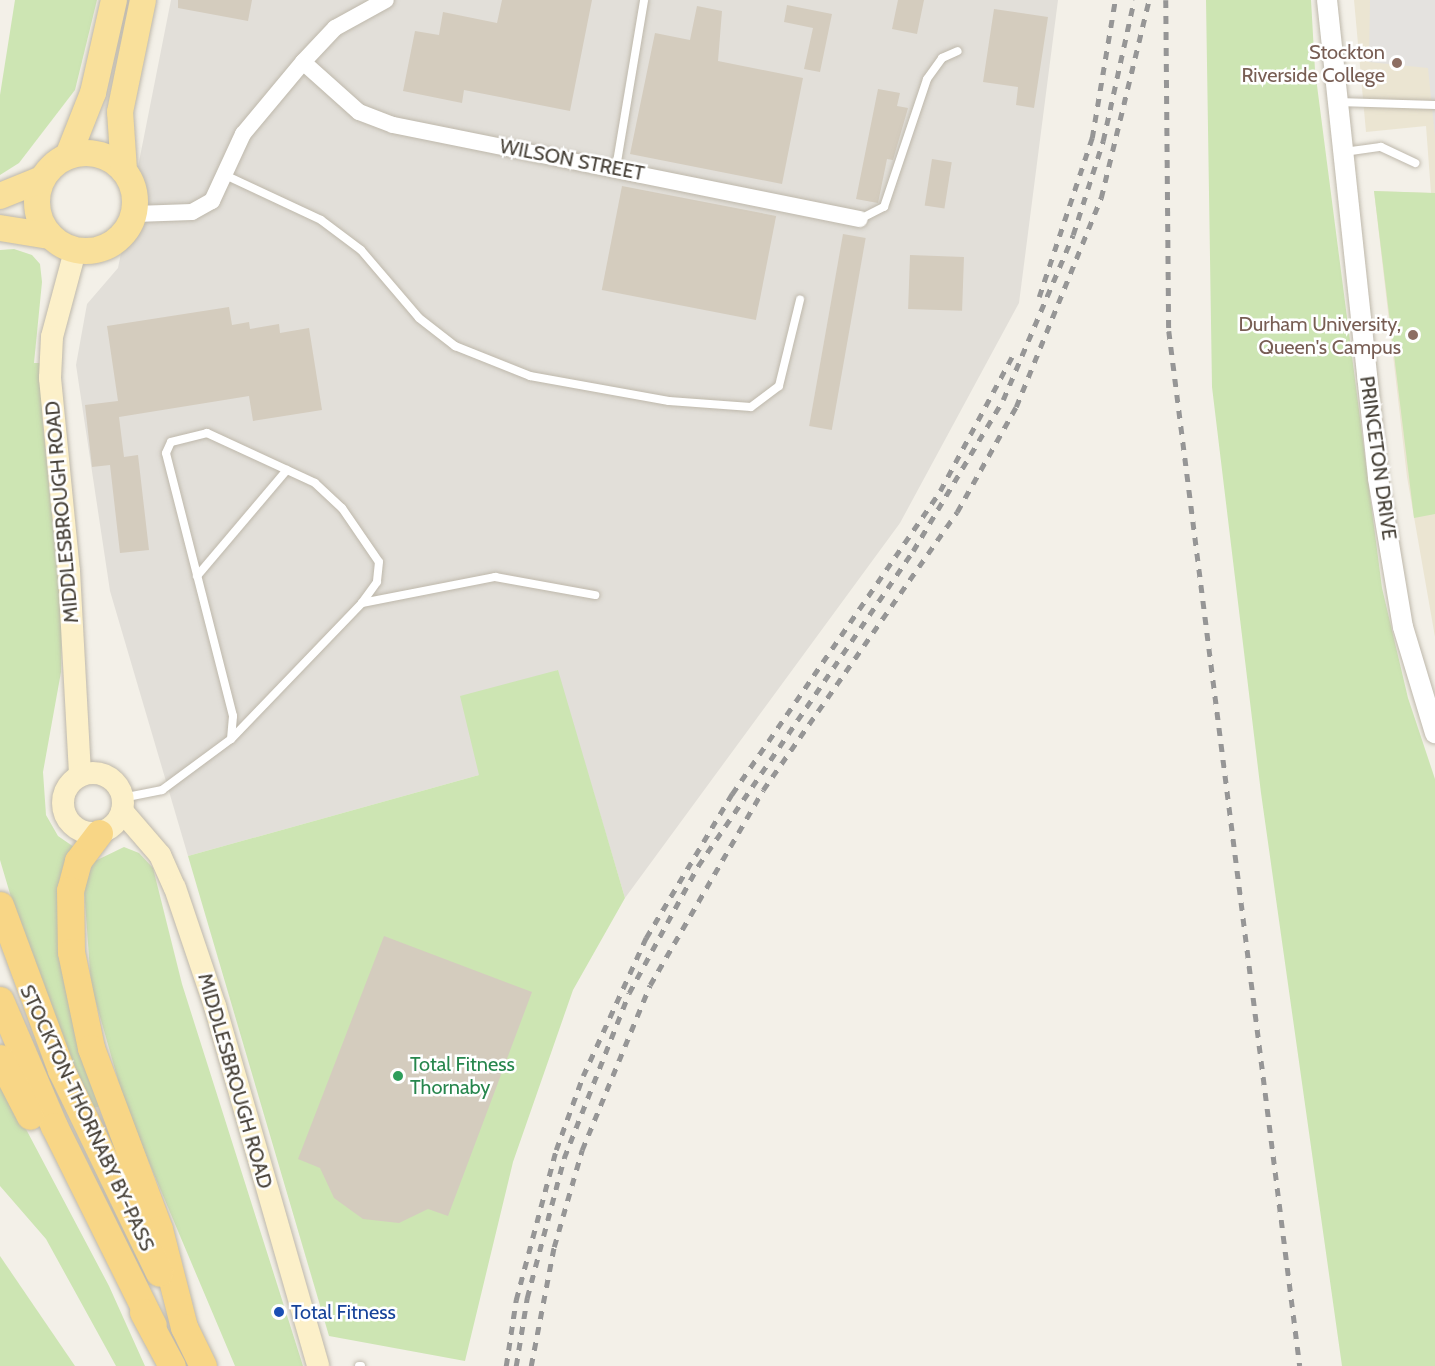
<!DOCTYPE html>
<html>
<head>
<meta charset="utf-8">
<style>
	body { margin:0 }
	#map { position:relative; width:1435px; height:1366px; overflow:hidden; background:#f3f0e8; font-family:Cabin,sans-serif }
	div>[style] { position:absolute }
	.industrial>* { inset:0; background:#e2dfd9 }
	.education>* { inset:0; background:#ebe5d2 }
	.green>* { inset:0; background:#cde5b3 }
	.parking>* { inset:0; background:#e4e2df }
	.building>* { inset:0; background:#d4ccbe; transform-origin:0 0 }
	.roads { filter:drop-shadow(0 0 2px #beb8ab) drop-shadow(0 0 2px #beb8ab) }
	.service>* { height:8px; margin:-4px; padding:0 4px; transform-origin:4px; border-radius:4px; background:#fff }
	.minor>* { height:16px; margin:-8px; padding:0 8px; transform-origin:8px; border-radius:8px; background:#fff }
	.tertiary>* { height:20px; margin:-10px; padding:0 10px; transform-origin:10px; border-radius:10px; background:#fff }
	.secondary>* { height:22px; margin:-11px; padding:0 11px; transform-origin:11px; border-radius:11px; background:#fcf0c9 }
	.secondary>.ring { margin:-11px; padding:0; box-sizing:content-box; background:none; border:22px solid #fcf0c9; border-radius:50% }
	.primary>* { height:26px; margin:-13px; padding:0 13px; transform-origin:13px; border-radius:13px; background:#f9e09b }
	.primary>.ring { margin:-13px; padding:0; box-sizing:content-box; background:none; border:26px solid #f9e09b; border-radius:50% }
	.trunk>* { height:27px; margin:-13.5px; padding:0 13.5px; transform-origin:13.5px; border-radius:13.5px; background:#f8d686 }
	.rail>* { height:4.5px; margin-top:-2.25px; transform-origin:0; background:repeating-linear-gradient(90deg,#969696 0 8px,transparent 0 16px) }
	.dots>* { width:16px; height:16px; translate:-50% -50%; box-sizing:border-box; border:3px solid #fff; border-radius:50% }
	span { translate:-50% -50%; white-space:nowrap; text-align:center; line-height:1.15; -webkit-text-stroke:5px #fff; paint-order:stroke }
	.education-label { font-size:20px; color:#785e54 }
	.right { translate:-100% -50%; text-align:right }
	.street-label { font-size:20px; color:#464037 }
	.leisure-label { font-size:20px; color:#27864d }
	.left { translate:0 -50%; text-align:left }
	.transit-label { font-size:20px; color:#164399 }
</style>
</head>
<body>
<div id="map">
	<div class="industrial">
		<i style="clip-path:polygon(171px 0,1058px 0,1019px 303px,900px 523px,625px 898px,557px 670px,479px 775px,188px 856px,110px 591px,76px 365px,87px 304px,118px 268px)"></i>
	</div>
	<div class="education">
		<i style="clip-path:polygon(1354px 0,1435px 0,1435px 637px,1407px 477px,1374px 191px,1431px 193px,1426px 126px,1366px 132px)"></i>
	</div>
	<div class="green">
		<i style="clip-path:polygon(15px 0,97px 0,75px 90px,19px 163px,0 175px,0 95px)"></i>
		<i style="clip-path:polygon(1206px 0,1311px 0,1315px 70px,1382px 588px,1408px 698px,1435px 779px,1435px 1366px,1342px 1366px,1261px 793px,1212px 387px)"></i>
		<i style="clip-path:polygon(1374px 191px,1435px 193px,1435px 514px,1414px 518px)"></i>
		<i style="clip-path:polygon(14px 249px,32px 255px,40px 264px,42px 282px,34px 363px,43px 363px,42px 415px,62px 618px,61px 672px,43px 772px,46px 815px,58px 836px,74px 847px,65px 882px,101px 1106px,93px 1108px,35px 978px,0 860px,0 250px)"></i>
		<i style="clip-path:polygon(558px 670px,625px 898px,573px 990px,513px 1162px,465px 1361px,329px 1336px,188px 856px,479px 775px,460px 696px)"></i>
		<i style="clip-path:polygon(124px 847px,139px 853px,153px 868px,182px 984px,303px 1366px,235px 1366px,126px 1108px,91px 985px,84px 888px,93px 862px)"></i>
		<i style="clip-path:polygon(0 1080px,109px 1286px,145px 1366px,116px 1366px,46px 1239px,0 1186px)"></i>
		<i style="clip-path:polygon(0 1256px,75px 1366px,0 1366px)"></i>
	</div>
	<div class="parking">
		<i style="clip-path:polygon(1370px 0,1435px 0,1435px 137px,1428px 68px,1369px 62px)"></i>
	</div>
	<div class="building">
		<i style="clip-path:polygon(178px 0,252px 0,248px 21px,178px 8px)"></i>
		<i style="clip-path:polygon(502px 0,592px 0,570px 111px,464px 90px,462px 103px,403px 91px,415px 31px,439px 35px,443px 12px,497px 23px)"></i>
		<i style="clip-path:polygon(898px 0,924px 0,917px 34px,892px 29px)"></i>
		<i style="clip-path:polygon(787px 5px,832px 14px,820px 72px,804px 69px,813px 28px,784px 22px)"></i>
		<i style="clip-path:polygon(697px 6px,722px 11px,718px 61px,803px 78px,782px 184px,630px 154px,655px 33px,690px 40px)"></i>
		<i style="clip-path:polygon(994px 9px,1048px 17px,1034px 108px,1016px 105px,1018px 87px,983px 82px)"></i>
		<i style="clip-path:polygon(878px 89px,900px 93px,897px 106px,908px 108px,893px 160px,887px 159px,878px 203px,856px 199px)"></i>
		<i style="left:932px;top:159px;width:20px;height:47px;rotate:9deg"></i>
		<i style="left:622px;top:186px;width:157px;height:106px;rotate:11deg"></i>
		<i style="left:843px;top:234px;width:23px;height:195px;rotate:10deg"></i>
		<i style="left:910px;top:255px;width:54px;height:54px;rotate:2deg"></i>
		<i style="clip-path:polygon(229px 307px,232px 325px,249px 322px,250px 329px,279px 324px,280px 333px,309px 328px,322px 410px,253px 421px,249px 396px,119px 417px,124px 457px,138px 455px,149px 550px,120px 553px,110px 465px,92px 467px,85px 405px,118px 401px,107px 326px)"></i>
		<i style="clip-path:polygon(384px 936px,532px 992px,448px 1216px,428px 1209px,399px 1223px,363px 1219px,334px 1198px,320px 1168px,298px 1159px)"></i>
	</div>
	<div class="roads">
		<div class="service">
			<i style="left:1338px;top:102px;width:97px;rotate:1.8deg"></i>
			<i style="left:1344px;top:152px;width:37px;rotate:-8deg"></i>
			<i style="left:1381px;top:147px;width:38px;rotate:25deg"></i>
			<i style="left:616px;top:168px;width:170px;rotate:-80.5deg"></i>
			<i style="left:225px;top:175px;width:106px;rotate:25.1deg"></i>
			<i style="left:321px;top:220px;width:50px;rotate:36.9deg"></i>
			<i style="left:361px;top:250px;width:89px;rotate:49.5deg"></i>
			<i style="left:419px;top:318px;width:46px;rotate:37.9deg"></i>
			<i style="left:455px;top:346px;width:81px;rotate:21.8deg"></i>
			<i style="left:530px;top:376px;width:141px;rotate:10.2deg"></i>
			<i style="left:669px;top:401px;width:82px;rotate:4.2deg"></i>
			<i style="left:751px;top:407px;width:35px;rotate:-37deg"></i>
			<i style="left:779px;top:386px;width:89px;rotate:-76.3deg"></i>
			<i style="left:860px;top:219px;width:27px;rotate:-27deg"></i>
			<i style="left:884px;top:207px;width:135px;rotate:-71.4deg"></i>
			<i style="left:927px;top:79px;width:26px;rotate:-54deg"></i>
			<i style="left:942px;top:58px;width:17px;rotate:-24deg"></i>
			<i style="left:197px;top:576px;width:139px;rotate:-49.7deg"></i>
			<i style="left:362px;top:603px;width:136px;rotate:-11.1deg"></i>
			<i style="left:495px;top:577px;width:102px;rotate:10.2deg"></i>
			<i style="left:122px;top:798px;width:41px;rotate:-11.3deg"></i>
			<i style="left:162px;top:790px;width:86px;rotate:-36.5deg"></i>
			<i style="left:231px;top:739px;width:23px;rotate:-85deg"></i>
			<i style="left:233px;top:716px;width:271px;rotate:-104.3deg"></i>
			<i style="left:166px;top:453px;width:12px;rotate:-66deg"></i>
			<i style="left:171px;top:442px;width:37px;rotate:-14deg"></i>
			<i style="left:207px;top:433px;width:119px;rotate:24.8deg"></i>
			<i style="left:315px;top:483px;width:37px;rotate:43deg"></i>
			<i style="left:342px;top:508px;width:65px;rotate:55.6deg"></i>
			<i style="left:379px;top:562px;width:20px;rotate:96deg"></i>
			<i style="left:377px;top:582px;width:26px;rotate:126deg"></i>
			<i style="left:362px;top:603px;width:189px;rotate:133.9deg"></i>
			<i style="left:359px;top:1366px;width:2px"></i>
		</div>
		<div class="minor">
			<i style="left:303px;top:62px;width:75px;rotate:41.8deg"></i>
			<i style="left:359px;top:112px;width:36px;rotate:21deg"></i>
			<i style="left:393px;top:125px;width:476px;rotate:11.4deg"></i>
			<i style="left:135px;top:214px;width:57px;rotate:-2deg"></i>
			<i style="left:192px;top:212px;width:23px;rotate:-29deg"></i>
			<i style="left:212px;top:201px;width:74px;rotate:-65.2deg"></i>
			<i style="left:243px;top:134px;width:94px;rotate:-50.2deg"></i>
			<i style="left:303px;top:62px;width:47px;rotate:-46.7deg"></i>
			<i style="left:335px;top:28px;width:58px;rotate:-28.8deg"></i>
		</div>
		<div class="tertiary">
			<i style="left:1327px;top:0;width:481px;rotate:83.9deg"></i>
			<i style="left:1378px;top:478px;width:151px;rotate:80.5deg"></i>
			<i style="left:1403px;top:627px;width:111px;rotate:73.2deg"></i>
		</div>
		<div class="secondary">
			<i style="left:75px;top:251px;width:89px;rotate:105deg"></i>
			<i style="left:52px;top:337px;width:41px;rotate:92.8deg"></i>
			<i style="left:50px;top:378px;width:194px;rotate:84.4deg"></i>
			<i style="left:69px;top:571px;width:204px;rotate:86.9deg"></i>
			<i class="ring" style="left:63px;top:773px;width:38px;height:38px"></i>
			<i style="left:122px;top:811px;width:58px;rotate:49.2deg"></i>
			<i style="left:160px;top:855px;width:36px;rotate:66deg"></i>
			<i style="left:175px;top:888px;width:125px;rotate:71.3deg"></i>
			<i style="left:215px;top:1006px;width:374px;rotate:74deg"></i>
		</div>
		<div class="primary">
			<i class="ring" style="left:37px;top:153px;width:72px;height:72px"></i>
			<i style="left:68px;top:156px;width:68px;rotate:-68.4deg"></i>
			<i style="left:93px;top:93px;width:95px;rotate:-77.3deg"></i>
			<i style="left:124px;top:170px;width:58px;rotate:-93.9deg"></i>
			<i style="left:120px;top:112px;width:114px;rotate:-78.4deg"></i>
			<i style="left:0;top:196px;width:45px;rotate:-22deg"></i>
			<i style="left:0;top:228px;width:51px;rotate:9.1deg"></i>
		</div>
		<div class="trunk">
			<i style="left:99px;top:833px;width:35px;rotate:127deg"></i>
			<i style="left:78px;top:861px;width:30px;rotate:105deg"></i>
			<i style="left:70px;top:890px;width:62px;rotate:89.1deg"></i>
			<i style="left:71px;top:952px;width:98px;rotate:78.2deg"></i>
			<i style="left:91px;top:1048px;width:193px;rotate:69.4deg"></i>
			<i style="left:159px;top:1229px;width:101px;rotate:75.7deg"></i>
			<i style="left:184px;top:1327px;width:43px;rotate:64deg"></i>
			<i style="left:0;top:905px;width:176px;rotate:69.7deg"></i>
			<i style="left:61px;top:1070px;width:225px;rotate:64.2deg"></i>
			<i style="left:0;top:1000px;width:137px;rotate:66.8deg"></i>
			<i style="left:54px;top:1126px;width:222px;rotate:63.6deg"></i>
			<i style="left:0;top:1058px;width:65px;rotate:62.7deg"></i>
			<i style="left:143px;top:1312px;width:61px;rotate:61.8deg"></i>
		</div>
	</div>
	<div class="rail">
		<i style="left:1166px;top:0;width:331px;rotate:89.5deg"></i>
		<i style="left:1169px;top:331px;width:1043px;rotate:82.79deg"></i>
		<i style="left:1039px;top:297px;width:168px;rotate:-71.6deg"></i>
		<i style="left:1092px;top:138px;width:140px;rotate:-80.5deg"></i>
		<i style="left:506px;top:1366px;width:67px;rotate:-81.4deg"></i>
		<i style="left:516px;top:1300px;width:155px;rotate:-75.1deg"></i>
		<i style="left:556px;top:1150px;width:79px;rotate:-70deg"></i>
		<i style="left:583px;top:1076px;width:152px;rotate:-65.5deg"></i>
		<i style="left:646px;top:938px;width:168px;rotate:-59.2deg"></i>
		<i style="left:732px;top:794px;width:368px;rotate:-55.5deg"></i>
		<i style="left:940px;top:491px;width:152px;rotate:-61.8deg"></i>
		<i style="left:516px;top:1366px;width:69px;rotate:-80.8deg"></i>
		<i style="left:527px;top:1298px;width:145px;rotate:-75.2deg"></i>
		<i style="left:564px;top:1158px;width:177px;rotate:-68.5deg"></i>
		<i style="left:629px;top:993px;width:145px;rotate:-61.5deg"></i>
		<i style="left:698px;top:866px;width:381px;rotate:-55.7deg"></i>
		<i style="left:913px;top:551px;width:176px;rotate:-59.2deg"></i>
		<i style="left:1003px;top:400px;width:179px;rotate:-67deg"></i>
		<i style="left:1073px;top:235px;width:99px;rotate:-72.3deg"></i>
		<i style="left:1103px;top:141px;width:144px;rotate:-77.6deg"></i>
		<i style="left:531px;top:1366px;width:121px;rotate:-79.1deg"></i>
		<i style="left:554px;top:1247px;width:101px;rotate:-73.9deg"></i>
		<i style="left:582px;top:1150px;width:178px;rotate:-67.6deg"></i>
		<i style="left:650px;top:985px;width:225px;rotate:-59.9deg"></i>
		<i style="left:763px;top:790px;width:339px;rotate:-55.1deg"></i>
		<i style="left:957px;top:512px;width:120px;rotate:-60.7deg"></i>
		<i style="left:1016px;top:407px;width:226px;rotate:-67.9deg"></i>
		<i style="left:1101px;top:198px;width:204px;rotate:-76.4deg"></i>
	</div>
	<div class="dots">
		<i style="left:1397px;top:63px;background:#8d6e63"></i>
		<i style="left:1413px;top:335px;background:#8d6e63"></i>
		<i style="left:398px;top:1076px;background:#2e9e5b"></i>
		<i style="left:279px;top:1312px;background:#1a4fb4"></i>
	</div>
	<div class="education-label">
		<span class="right" style="left:1385px;top:64px">Stockton<br>Riverside College</span>
		<span class="right" style="left:1401px;top:336px">Durham University,<br>Queen's Campus</span>
	</div>
	<div class="street-label">
		<span style="left:572px;top:160px;rotate:11deg">WILSON STREET</span>
		<span style="left:1378px;top:458px;rotate:82deg">PRINCETON DRIVE</span>
		<span style="left:62px;top:512px;rotate:-95deg">MIDDLESBROUGH ROAD</span>
		<span style="left:235px;top:1081px;rotate:74deg">MIDDLESBROUGH ROAD</span>
		<span style="left:87px;top:1118px;rotate:65deg">STOCKTON-THORNABY BY-PASS</span>
	</div>
	<div class="leisure-label">
		<span class="left" style="left:410px;top:1076px">Total Fitness<br>Thornaby</span>
	</div>
	<div class="transit-label">
		<span class="left" style="left:291px;top:1312px">Total Fitness</span>
	</div>
</div>
</body>
</html>
